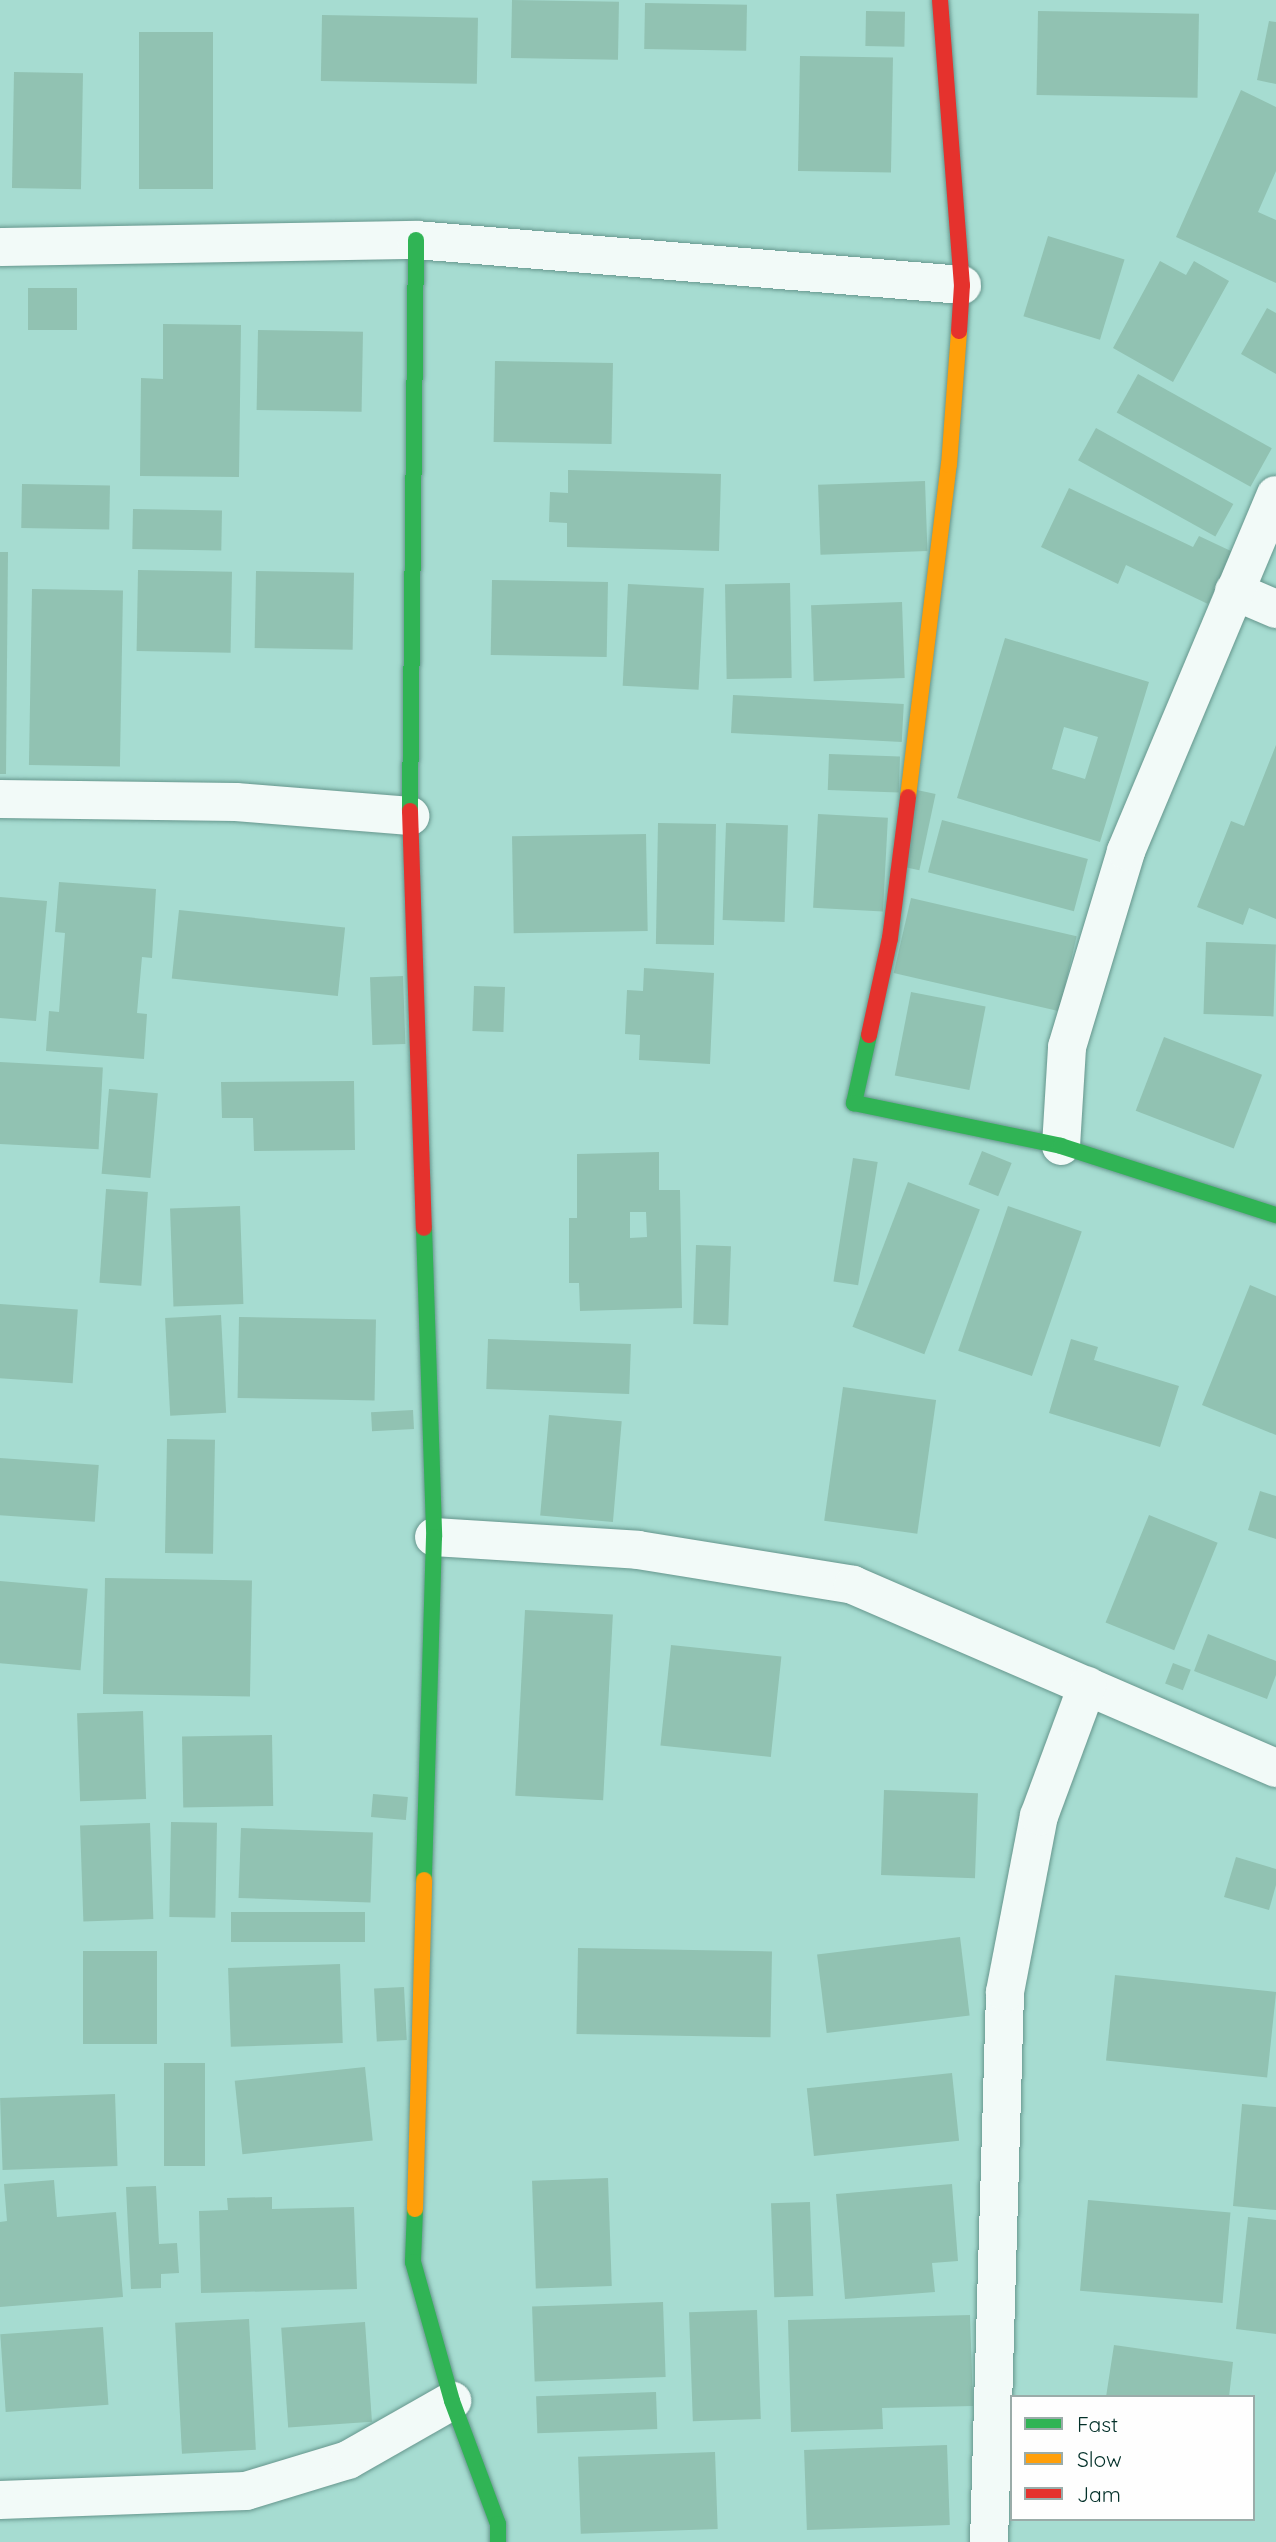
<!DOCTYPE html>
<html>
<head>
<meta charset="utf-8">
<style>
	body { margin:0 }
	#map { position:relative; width:1276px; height:2542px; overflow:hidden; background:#a6dcd1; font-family:Quicksand,sans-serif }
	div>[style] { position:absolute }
	.building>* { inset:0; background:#91c2b2; transform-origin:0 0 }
	.roads { filter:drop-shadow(0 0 2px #66968d) drop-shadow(0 0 2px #66968d) }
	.street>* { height:38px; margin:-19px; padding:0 19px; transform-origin:19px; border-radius:19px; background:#f2faf8 }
	.fast>* { height:16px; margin:-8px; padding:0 8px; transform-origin:8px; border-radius:8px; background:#30b455 }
	.slow>* { height:16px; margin:-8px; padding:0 8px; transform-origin:8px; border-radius:8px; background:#ff9f0a }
	.jam>* { height:16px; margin:-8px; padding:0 8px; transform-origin:8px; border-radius:8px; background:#e5322d }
	span { translate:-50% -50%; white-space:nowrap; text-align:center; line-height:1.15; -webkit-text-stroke:7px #fefefe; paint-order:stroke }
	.legend { position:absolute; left:1010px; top:2395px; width:245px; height:126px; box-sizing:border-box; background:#fefefe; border:2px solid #9aaca9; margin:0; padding:9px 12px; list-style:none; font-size:21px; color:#033029 }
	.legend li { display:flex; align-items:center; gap:14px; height:35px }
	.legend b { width:35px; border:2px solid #9aaca9 }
</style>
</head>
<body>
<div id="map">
	<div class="building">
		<i style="left:512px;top:0;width:107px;height:58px;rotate:1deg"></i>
		<i style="left:645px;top:3px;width:102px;height:46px;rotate:1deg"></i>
		<i style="left:866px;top:11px;width:39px;height:35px;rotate:1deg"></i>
		<i style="left:1038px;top:11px;width:161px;height:84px;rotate:1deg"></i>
		<i style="left:322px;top:15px;width:156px;height:66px;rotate:1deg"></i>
		<i style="clip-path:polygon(1269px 21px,1276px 22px,1276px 84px,1257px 80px)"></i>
		<i style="left:139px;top:32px;width:74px;height:157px"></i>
		<i style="left:800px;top:56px;width:93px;height:115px;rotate:1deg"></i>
		<i style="left:14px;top:72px;width:69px;height:116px;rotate:1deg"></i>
		<i style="clip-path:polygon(1241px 90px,1276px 107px,1276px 171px,1258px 212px,1276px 220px,1276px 283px,1176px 237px)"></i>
		<i style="left:1048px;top:236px;width:80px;height:84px;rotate:17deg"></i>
		<i style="clip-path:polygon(1160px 261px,1186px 275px,1194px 261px,1229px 281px,1173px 382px,1113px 348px)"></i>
		<i style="left:28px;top:288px;width:49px;height:42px"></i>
		<i style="clip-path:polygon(1267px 308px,1276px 313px,1276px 374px,1241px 354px)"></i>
		<i style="clip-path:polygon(163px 324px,241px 325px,239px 477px,140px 476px,141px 378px,163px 379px)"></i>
		<i style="left:258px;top:330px;width:105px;height:80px;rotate:1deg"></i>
		<i style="left:495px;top:361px;width:118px;height:81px;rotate:1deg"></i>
		<i style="left:1138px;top:374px;width:153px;height:44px;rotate:29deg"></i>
		<i style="left:1096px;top:428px;width:157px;height:37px;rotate:29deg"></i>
		<i style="clip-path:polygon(568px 470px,721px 474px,719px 551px,567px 547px,567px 523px,549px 522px,550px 492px,568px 493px)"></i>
		<i style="left:925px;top:481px;width:70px;height:107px;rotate:88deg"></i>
		<i style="left:22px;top:484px;width:88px;height:44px;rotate:1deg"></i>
		<i style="clip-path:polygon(1069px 488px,1193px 547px,1199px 536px,1233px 552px,1208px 604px,1126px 565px,1118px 584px,1041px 547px)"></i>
		<i style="left:133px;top:509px;width:89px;height:40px;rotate:1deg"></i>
		<i style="clip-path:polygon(0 552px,8px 552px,6px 774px,0 774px)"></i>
		<i style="left:138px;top:570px;width:94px;height:81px;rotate:1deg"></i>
		<i style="left:256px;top:571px;width:98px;height:77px;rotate:1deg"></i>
		<i style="left:492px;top:580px;width:116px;height:75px;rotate:1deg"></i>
		<i style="left:790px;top:583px;width:95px;height:65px;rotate:89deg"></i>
		<i style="left:628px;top:584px;width:76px;height:102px;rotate:3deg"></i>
		<i style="left:32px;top:589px;width:91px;height:176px;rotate:1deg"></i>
		<i style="left:902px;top:602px;width:76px;height:91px;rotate:88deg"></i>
		<i style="clip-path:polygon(evenodd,1005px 638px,1149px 682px,1100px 842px,957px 798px,1005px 638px,1064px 727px,1098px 737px,1085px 779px,1052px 769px,1064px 727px)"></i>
		<i style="left:733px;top:695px;width:171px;height:38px;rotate:3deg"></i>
		<i style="clip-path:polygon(1276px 745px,1276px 919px,1249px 908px,1243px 925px,1197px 907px,1231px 821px,1244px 826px)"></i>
		<i style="left:829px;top:754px;width:71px;height:36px;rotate:2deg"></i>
		<i style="left:917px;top:790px;width:19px;height:78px;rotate:12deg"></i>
		<i style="left:818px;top:814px;width:70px;height:94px;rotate:3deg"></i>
		<i style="left:942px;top:820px;width:151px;height:54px;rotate:15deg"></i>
		<i style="left:658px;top:823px;width:58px;height:121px;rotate:1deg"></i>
		<i style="left:726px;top:823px;width:62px;height:97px;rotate:2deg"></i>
		<i style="left:646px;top:834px;width:97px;height:134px;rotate:89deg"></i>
		<i style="clip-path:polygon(59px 882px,156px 889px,152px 958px,142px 957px,137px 1013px,147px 1014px,144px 1059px,46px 1051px,49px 1011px,59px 1012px,65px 933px,55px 932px)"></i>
		<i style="clip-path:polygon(0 897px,47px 901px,36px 1021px,0 1018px)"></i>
		<i style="left:911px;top:898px;width:170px;height:77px;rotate:13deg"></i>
		<i style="left:179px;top:910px;width:167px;height:69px;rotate:6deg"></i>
		<i style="left:1206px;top:942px;width:70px;height:72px;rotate:2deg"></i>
		<i style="clip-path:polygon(644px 968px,714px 973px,710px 1064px,639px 1060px,640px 1035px,625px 1034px,627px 990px,643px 991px)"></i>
		<i style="left:403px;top:976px;width:68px;height:33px;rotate:88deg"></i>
		<i style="left:474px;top:986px;width:31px;height:45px;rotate:2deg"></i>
		<i style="left:911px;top:992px;width:76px;height:85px;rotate:11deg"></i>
		<i style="left:1164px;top:1037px;width:105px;height:79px;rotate:21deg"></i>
		<i style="left:0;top:1062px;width:103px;height:82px;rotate:3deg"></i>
		<i style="clip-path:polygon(354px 1081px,355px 1150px,254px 1151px,253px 1118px,222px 1118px,221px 1082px)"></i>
		<i style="left:109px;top:1089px;width:49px;height:85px;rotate:5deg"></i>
		<i style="left:982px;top:1151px;width:32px;height:36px;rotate:22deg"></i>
		<i style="clip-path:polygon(evenodd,659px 1152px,659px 1190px,680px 1190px,682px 1308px,580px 1311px,579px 1283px,569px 1283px,569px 1218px,577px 1218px,577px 1154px,659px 1152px,630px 1212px,646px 1212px,647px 1237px,630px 1238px,630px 1212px)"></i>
		<i style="left:853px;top:1158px;width:25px;height:125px;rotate:9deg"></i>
		<i style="left:908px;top:1182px;width:77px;height:155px;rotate:21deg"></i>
		<i style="left:106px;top:1189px;width:42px;height:94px;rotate:4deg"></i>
		<i style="left:240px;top:1206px;width:98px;height:70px;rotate:88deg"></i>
		<i style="left:1008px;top:1206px;width:78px;height:153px;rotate:19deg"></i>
		<i style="left:696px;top:1245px;width:35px;height:79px;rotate:2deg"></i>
		<i style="clip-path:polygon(1250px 1285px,1276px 1296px,1276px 1435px,1202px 1405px)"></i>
		<i style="left:0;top:1304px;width:78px;height:74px;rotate:4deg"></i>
		<i style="left:221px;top:1315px;width:98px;height:56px;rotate:87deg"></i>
		<i style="left:239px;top:1317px;width:137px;height:81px;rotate:1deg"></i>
		<i style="left:488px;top:1339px;width:143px;height:50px;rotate:2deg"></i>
		<i style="clip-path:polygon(1071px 1339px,1098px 1347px,1094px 1360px,1179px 1386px,1160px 1447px,1049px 1413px)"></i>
		<i style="left:843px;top:1387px;width:94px;height:135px;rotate:8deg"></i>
		<i style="left:413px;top:1410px;width:19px;height:42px;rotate:87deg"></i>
		<i style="left:549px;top:1415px;width:73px;height:101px;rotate:5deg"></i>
		<i style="left:167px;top:1439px;width:48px;height:114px;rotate:1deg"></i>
		<i style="left:0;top:1458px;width:99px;height:57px;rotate:4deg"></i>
		<i style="clip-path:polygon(1260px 1491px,1276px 1496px,1276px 1539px,1248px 1530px)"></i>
		<i style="left:1149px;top:1515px;width:74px;height:116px;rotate:22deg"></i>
		<i style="left:105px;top:1578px;width:147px;height:116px;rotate:1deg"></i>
		<i style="left:0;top:1581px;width:88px;height:82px;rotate:5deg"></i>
		<i style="left:525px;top:1610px;width:88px;height:186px;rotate:3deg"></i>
		<i style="clip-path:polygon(1208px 1634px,1276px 1661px,1276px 1675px,1267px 1699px,1194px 1671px)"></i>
		<i style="left:671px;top:1645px;width:111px;height:101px;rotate:6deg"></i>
		<i style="left:1173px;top:1663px;width:19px;height:22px;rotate:21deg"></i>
		<i style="left:143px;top:1711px;width:88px;height:66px;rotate:88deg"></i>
		<i style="left:272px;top:1735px;width:71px;height:90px;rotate:89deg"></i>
		<i style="left:884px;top:1790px;width:94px;height:85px;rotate:2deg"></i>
		<i style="left:373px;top:1794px;width:35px;height:23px;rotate:5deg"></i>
		<i style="left:171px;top:1822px;width:46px;height:95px;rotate:1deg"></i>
		<i style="left:150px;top:1823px;width:96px;height:70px;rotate:88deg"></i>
		<i style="left:241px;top:1828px;width:132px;height:70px;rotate:2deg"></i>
		<i style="clip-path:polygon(1236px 1857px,1276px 1869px,1276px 1885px,1269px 1910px,1224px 1897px)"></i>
		<i style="left:231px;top:1912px;width:134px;height:30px"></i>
		<i style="left:960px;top:1937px;width:79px;height:144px;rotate:83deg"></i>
		<i style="left:578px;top:1948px;width:194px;height:86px;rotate:1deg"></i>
		<i style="left:83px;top:1951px;width:74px;height:93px"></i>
		<i style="left:340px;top:1964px;width:79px;height:112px;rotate:88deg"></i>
		<i style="left:1115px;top:1975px;width:162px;height:86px;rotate:6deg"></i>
		<i style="left:404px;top:1987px;width:53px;height:30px;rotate:87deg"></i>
		<i style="left:164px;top:2063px;width:41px;height:103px"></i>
		<i style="left:365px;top:2067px;width:74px;height:131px;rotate:84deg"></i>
		<i style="left:952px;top:2073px;width:68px;height:146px;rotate:84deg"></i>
		<i style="left:115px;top:2094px;width:72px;height:115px;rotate:88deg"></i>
		<i style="clip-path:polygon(1242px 2104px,1276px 2107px,1276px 2210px,1233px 2206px)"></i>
		<i style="left:608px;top:2178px;width:108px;height:76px;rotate:88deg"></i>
		<i style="clip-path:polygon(54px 2180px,57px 2217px,116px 2212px,123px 2297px,0 2307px,0 2222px,7px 2221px,4px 2184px)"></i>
		<i style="clip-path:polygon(952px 2184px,958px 2261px,932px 2263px,935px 2292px,845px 2299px,836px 2194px)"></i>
		<i style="clip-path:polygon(156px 2186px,159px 2244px,177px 2243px,179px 2273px,161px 2274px,161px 2288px,131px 2289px,126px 2187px)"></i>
		<i style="clip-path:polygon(272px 2197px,272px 2209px,354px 2207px,357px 2289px,201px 2293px,199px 2211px,228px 2210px,227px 2198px)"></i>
		<i style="left:1088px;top:2200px;width:143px;height:91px;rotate:5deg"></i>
		<i style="left:810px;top:2202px;width:94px;height:39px;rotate:88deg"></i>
		<i style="clip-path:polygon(1248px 2217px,1276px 2220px,1276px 2334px,1236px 2329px)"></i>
		<i style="left:663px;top:2302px;width:75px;height:131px;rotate:88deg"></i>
		<i style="left:757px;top:2310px;width:109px;height:68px;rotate:88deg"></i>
		<i style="clip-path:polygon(970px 2315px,973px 2406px,882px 2408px,883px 2429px,791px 2432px,788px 2320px)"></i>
		<i style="left:249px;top:2319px;width:131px;height:74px;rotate:87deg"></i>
		<i style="left:365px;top:2322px;width:100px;height:84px;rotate:86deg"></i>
		<i style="left:103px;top:2327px;width:78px;height:103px;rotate:86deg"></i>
		<i style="clip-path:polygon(1114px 2345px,1233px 2362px,1229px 2397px,1106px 2397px)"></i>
		<i style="left:656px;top:2392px;width:37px;height:120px;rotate:88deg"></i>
		<i style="left:947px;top:2445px;width:80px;height:143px;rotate:88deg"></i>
		<i style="left:715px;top:2452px;width:77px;height:137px;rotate:88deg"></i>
	</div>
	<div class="roads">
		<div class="street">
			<i style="left:0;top:247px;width:416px;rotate:-1deg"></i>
			<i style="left:416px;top:240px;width:548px;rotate:4.71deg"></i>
			<i style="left:1234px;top:591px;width:46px;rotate:23.2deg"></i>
			<i style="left:0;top:799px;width:236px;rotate:0.7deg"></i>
			<i style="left:236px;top:802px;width:175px;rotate:4.6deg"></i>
			<i style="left:1061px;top:1146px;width:99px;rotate:-86.5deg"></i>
			<i style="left:1067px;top:1047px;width:205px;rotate:-73.2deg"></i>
			<i style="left:1126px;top:851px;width:386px;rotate:-67.2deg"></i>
			<i style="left:434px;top:1537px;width:204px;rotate:3.6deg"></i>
			<i style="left:638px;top:1550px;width:218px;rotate:9.2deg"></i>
			<i style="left:853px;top:1585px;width:461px;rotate:23.4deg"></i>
			<i style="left:0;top:2500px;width:246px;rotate:-2.1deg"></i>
			<i style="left:246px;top:2491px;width:107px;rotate:-16.9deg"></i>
			<i style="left:348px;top:2460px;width:120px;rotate:-29.6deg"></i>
			<i style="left:989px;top:2542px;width:550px;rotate:-88.33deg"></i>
			<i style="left:1005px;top:1992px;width:179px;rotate:-79.1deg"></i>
			<i style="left:1039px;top:1816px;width:139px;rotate:-69.7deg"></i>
		</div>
		<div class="fast">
			<i style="left:410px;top:811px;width:571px;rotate:-89.4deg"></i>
			<i style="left:869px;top:1035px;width:70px;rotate:102.4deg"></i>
			<i style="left:854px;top:1103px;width:211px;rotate:11.7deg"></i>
			<i style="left:1061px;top:1146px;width:226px;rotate:17.8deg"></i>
			<i style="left:424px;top:1228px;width:309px;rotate:88.1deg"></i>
			<i style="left:434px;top:1537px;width:343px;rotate:91.7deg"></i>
			<i style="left:415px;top:2209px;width:53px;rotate:92.2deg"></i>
			<i style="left:413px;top:2262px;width:144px;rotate:74.3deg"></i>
			<i style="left:452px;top:2401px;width:131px;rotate:69.5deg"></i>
			<i style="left:498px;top:2524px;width:18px;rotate:90deg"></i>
		</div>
		<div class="slow">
			<i style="left:908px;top:797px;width:335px;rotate:-83deg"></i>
			<i style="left:949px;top:465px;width:134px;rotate:-85.7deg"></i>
			<i style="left:415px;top:2209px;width:329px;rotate:-88.4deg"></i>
		</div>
		<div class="jam">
			<i style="left:940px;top:0;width:286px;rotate:85.6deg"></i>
			<i style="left:962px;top:285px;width:46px;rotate:93.7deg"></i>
			<i style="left:410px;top:811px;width:417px;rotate:88.1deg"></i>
			<i style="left:869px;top:1035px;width:99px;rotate:-77.8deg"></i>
			<i style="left:890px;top:938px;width:142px;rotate:-82.7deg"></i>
		</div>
	</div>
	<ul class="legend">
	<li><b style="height:9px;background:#30b455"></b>Fast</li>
	<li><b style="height:9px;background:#ff9f0a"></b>Slow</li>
	<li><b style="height:9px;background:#e5322d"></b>Jam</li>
	</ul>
</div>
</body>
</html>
